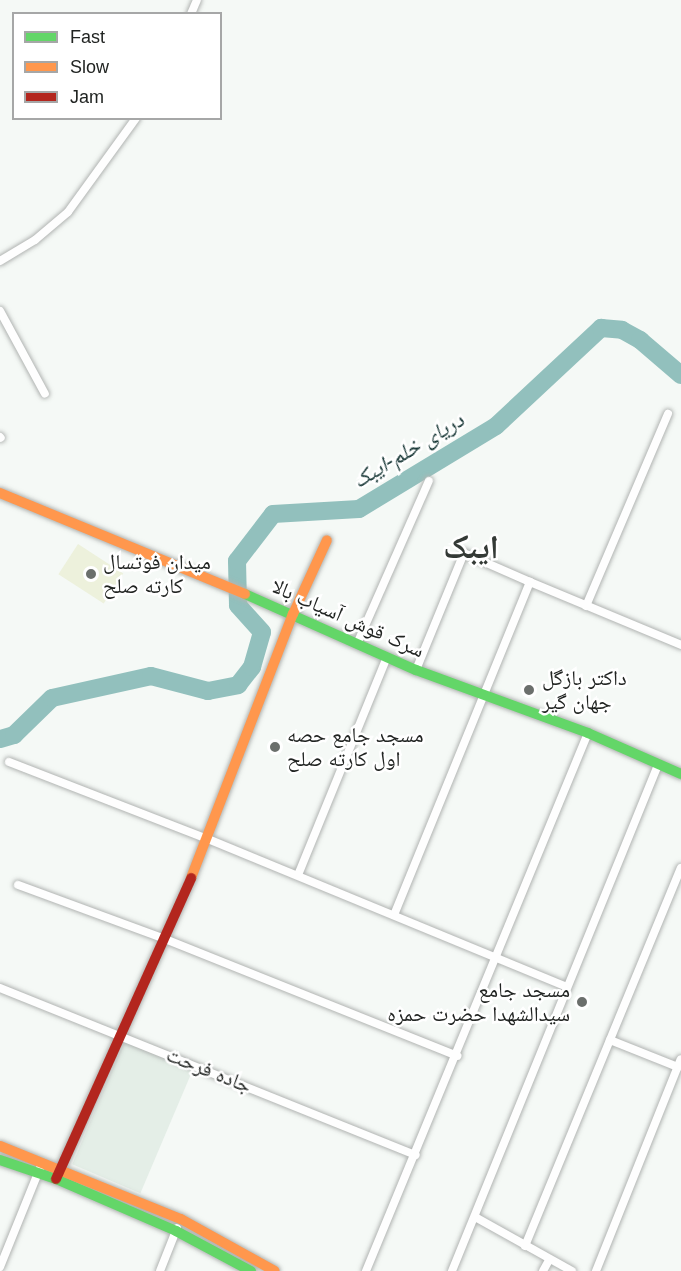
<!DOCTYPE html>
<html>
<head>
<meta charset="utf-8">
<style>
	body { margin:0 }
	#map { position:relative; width:681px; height:1271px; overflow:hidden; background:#f5f9f6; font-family:Arial,"Noto Naskh Arabic",sans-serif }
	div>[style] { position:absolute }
	.built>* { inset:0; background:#e4eee7; transform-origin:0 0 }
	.green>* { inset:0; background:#edf1dc; transform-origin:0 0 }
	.river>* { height:18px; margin:-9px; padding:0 9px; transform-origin:9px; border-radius:9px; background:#92c0bd }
	.roads { filter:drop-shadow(0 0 2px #b1b4b2) drop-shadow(0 0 2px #b1b4b2) }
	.street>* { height:8px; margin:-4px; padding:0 4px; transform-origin:4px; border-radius:4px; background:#fefefe }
	.fast>* { height:10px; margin:-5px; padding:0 5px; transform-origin:5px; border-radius:5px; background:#63d668 }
	.slow>* { height:10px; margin:-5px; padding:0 5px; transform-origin:5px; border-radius:5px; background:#ff974d }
	.jam>* { height:10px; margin:-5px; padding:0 5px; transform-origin:5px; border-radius:5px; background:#b3261e }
	.dots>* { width:16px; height:16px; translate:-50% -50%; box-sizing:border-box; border:3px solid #fff; border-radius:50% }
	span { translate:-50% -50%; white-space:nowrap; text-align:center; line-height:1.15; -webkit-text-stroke:5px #fff; paint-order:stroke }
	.poi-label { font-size:21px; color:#212422 }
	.left { translate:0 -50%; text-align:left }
	.right { translate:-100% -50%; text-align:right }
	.street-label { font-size:21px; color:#212422 }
	.water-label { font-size:22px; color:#133332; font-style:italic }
	.town-label { font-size:33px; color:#343a36; font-weight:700 }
	.legend { position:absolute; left:12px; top:12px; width:210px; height:108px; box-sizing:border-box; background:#fff; border:2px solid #a6a7a7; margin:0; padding:8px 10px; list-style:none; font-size:18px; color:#212422 }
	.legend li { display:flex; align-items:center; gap:12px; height:30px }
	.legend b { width:30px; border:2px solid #a6a7a7 }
</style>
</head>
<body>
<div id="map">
	<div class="built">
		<i style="left:125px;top:1040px;width:74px;height:135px;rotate:23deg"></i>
	</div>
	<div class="green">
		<i style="left:78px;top:544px;width:54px;height:36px;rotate:33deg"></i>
	</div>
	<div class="river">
		<i style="left:0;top:739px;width:15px;rotate:-16deg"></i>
		<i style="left:14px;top:735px;width:53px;rotate:-44.2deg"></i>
		<i style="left:52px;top:698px;width:101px;rotate:-12.5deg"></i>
		<i style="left:151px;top:676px;width:59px;rotate:14.7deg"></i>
		<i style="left:208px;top:691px;width:31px;rotate:-11deg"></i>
		<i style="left:238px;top:685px;width:23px;rotate:-52deg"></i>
		<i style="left:252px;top:667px;width:36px;rotate:-74deg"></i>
		<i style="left:262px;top:632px;width:36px;rotate:-132deg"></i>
		<i style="left:238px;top:605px;width:44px;rotate:-91.3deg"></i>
		<i style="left:237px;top:561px;width:59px;rotate:-52.5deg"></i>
		<i style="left:273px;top:514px;width:86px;rotate:-3.3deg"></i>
		<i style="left:359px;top:509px;width:160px;rotate:-31.2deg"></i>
		<i style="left:496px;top:426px;width:144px;rotate:-43deg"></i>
		<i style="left:601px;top:328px;width:21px;rotate:5deg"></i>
		<i style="left:622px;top:330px;width:21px;rotate:29deg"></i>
		<i style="left:640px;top:340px;width:54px;rotate:40.5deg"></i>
	</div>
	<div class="roads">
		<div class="street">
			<i style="left:191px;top:14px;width:15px;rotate:-67deg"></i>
			<i style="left:0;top:261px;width:41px;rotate:-31deg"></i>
			<i style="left:35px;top:240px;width:43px;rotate:-40.3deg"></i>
			<i style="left:68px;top:212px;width:116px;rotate:-54.1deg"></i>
			<i style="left:0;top:311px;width:94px;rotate:61.5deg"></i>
			<i style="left:0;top:437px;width:1px;rotate:45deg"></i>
			<i style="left:530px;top:582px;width:164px;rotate:22.6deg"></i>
			<i style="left:586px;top:606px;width:209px;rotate:-66.9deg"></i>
			<i style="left:357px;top:644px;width:178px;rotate:-66.2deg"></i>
			<i style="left:9px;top:762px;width:213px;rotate:21.2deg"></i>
			<i style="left:208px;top:839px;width:386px;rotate:22.4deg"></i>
			<i style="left:298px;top:875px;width:235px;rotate:-67.8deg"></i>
			<i style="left:18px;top:885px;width:157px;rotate:20.2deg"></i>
			<i style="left:165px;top:939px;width:315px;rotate:21.8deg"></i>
			<i style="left:394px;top:915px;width:360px;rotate:-67.8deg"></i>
			<i style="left:530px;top:582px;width:72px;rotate:-156.3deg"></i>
			<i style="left:464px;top:553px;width:126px;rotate:112.3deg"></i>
			<i style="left:0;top:988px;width:448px;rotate:21.9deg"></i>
			<i style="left:610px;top:1040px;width:73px;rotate:21.7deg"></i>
			<i style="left:475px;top:1217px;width:111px;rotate:29.1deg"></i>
			<i style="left:525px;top:1246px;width:409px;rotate:-67.6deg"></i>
			<i style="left:0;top:1267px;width:107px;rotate:-68deg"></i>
			<i style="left:160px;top:1271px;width:46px;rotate:-68.4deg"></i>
			<i style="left:366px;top:1271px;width:582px;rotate:-67.58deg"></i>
			<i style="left:452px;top:1271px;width:546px;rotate:-67.85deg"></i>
			<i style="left:543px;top:1271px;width:13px;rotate:-61deg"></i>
			<i style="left:596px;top:1271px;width:228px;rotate:-68.2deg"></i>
		</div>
		<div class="fast">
			<i style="left:245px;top:594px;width:187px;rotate:24deg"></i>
			<i style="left:416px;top:670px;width:183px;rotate:20.1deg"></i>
			<i style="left:588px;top:733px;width:102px;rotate:23.8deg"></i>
			<i style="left:0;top:1160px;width:59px;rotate:18.7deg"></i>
			<i style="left:56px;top:1179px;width:131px;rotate:23.4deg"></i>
			<i style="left:176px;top:1231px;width:85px;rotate:28.1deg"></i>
		</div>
		<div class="slow">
			<i style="left:0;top:493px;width:265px;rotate:22.4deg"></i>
			<i style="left:191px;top:878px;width:283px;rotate:-68.9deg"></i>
			<i style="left:293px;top:614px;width:81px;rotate:-65.3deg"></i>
			<i style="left:0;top:1146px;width:195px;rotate:22deg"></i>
			<i style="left:181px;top:1219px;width:107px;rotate:29deg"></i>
		</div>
		<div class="jam">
			<i style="left:56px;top:1179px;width:330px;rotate:-65.8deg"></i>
		</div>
	</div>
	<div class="dots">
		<i style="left:91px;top:574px;background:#6b6f6c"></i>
		<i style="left:529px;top:690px;background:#6b6f6c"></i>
		<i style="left:275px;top:747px;background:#6b6f6c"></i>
		<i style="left:582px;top:1002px;background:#6b6f6c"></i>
	</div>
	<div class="poi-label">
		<span class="left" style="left:103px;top:574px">میدان فوتسال<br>کارته صلح</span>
		<span class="left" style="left:542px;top:690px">داکتر بازگل<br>جهان گیر</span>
		<span class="left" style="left:287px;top:747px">مسجد جامع حصه<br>اول کارته صلح</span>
		<span class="right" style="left:570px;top:1002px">مسجد جامع<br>سیدالشهدا حضرت حمزه</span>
	</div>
	<div class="street-label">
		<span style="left:348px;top:618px;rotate:24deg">سرک قوش آسیاب بالا</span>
		<span style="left:209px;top:1070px;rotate:22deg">جاده فرحت</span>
	</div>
	<div class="water-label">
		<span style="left:408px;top:450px;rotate:-31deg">دریای خلم-ایبک</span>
	</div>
	<div class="town-label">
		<span style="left:471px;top:547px">ایبک</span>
	</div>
	<ul class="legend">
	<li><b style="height:8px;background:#63d668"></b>Fast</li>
	<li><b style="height:8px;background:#ff974d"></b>Slow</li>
	<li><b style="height:8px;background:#b3261e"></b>Jam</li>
	</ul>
</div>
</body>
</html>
